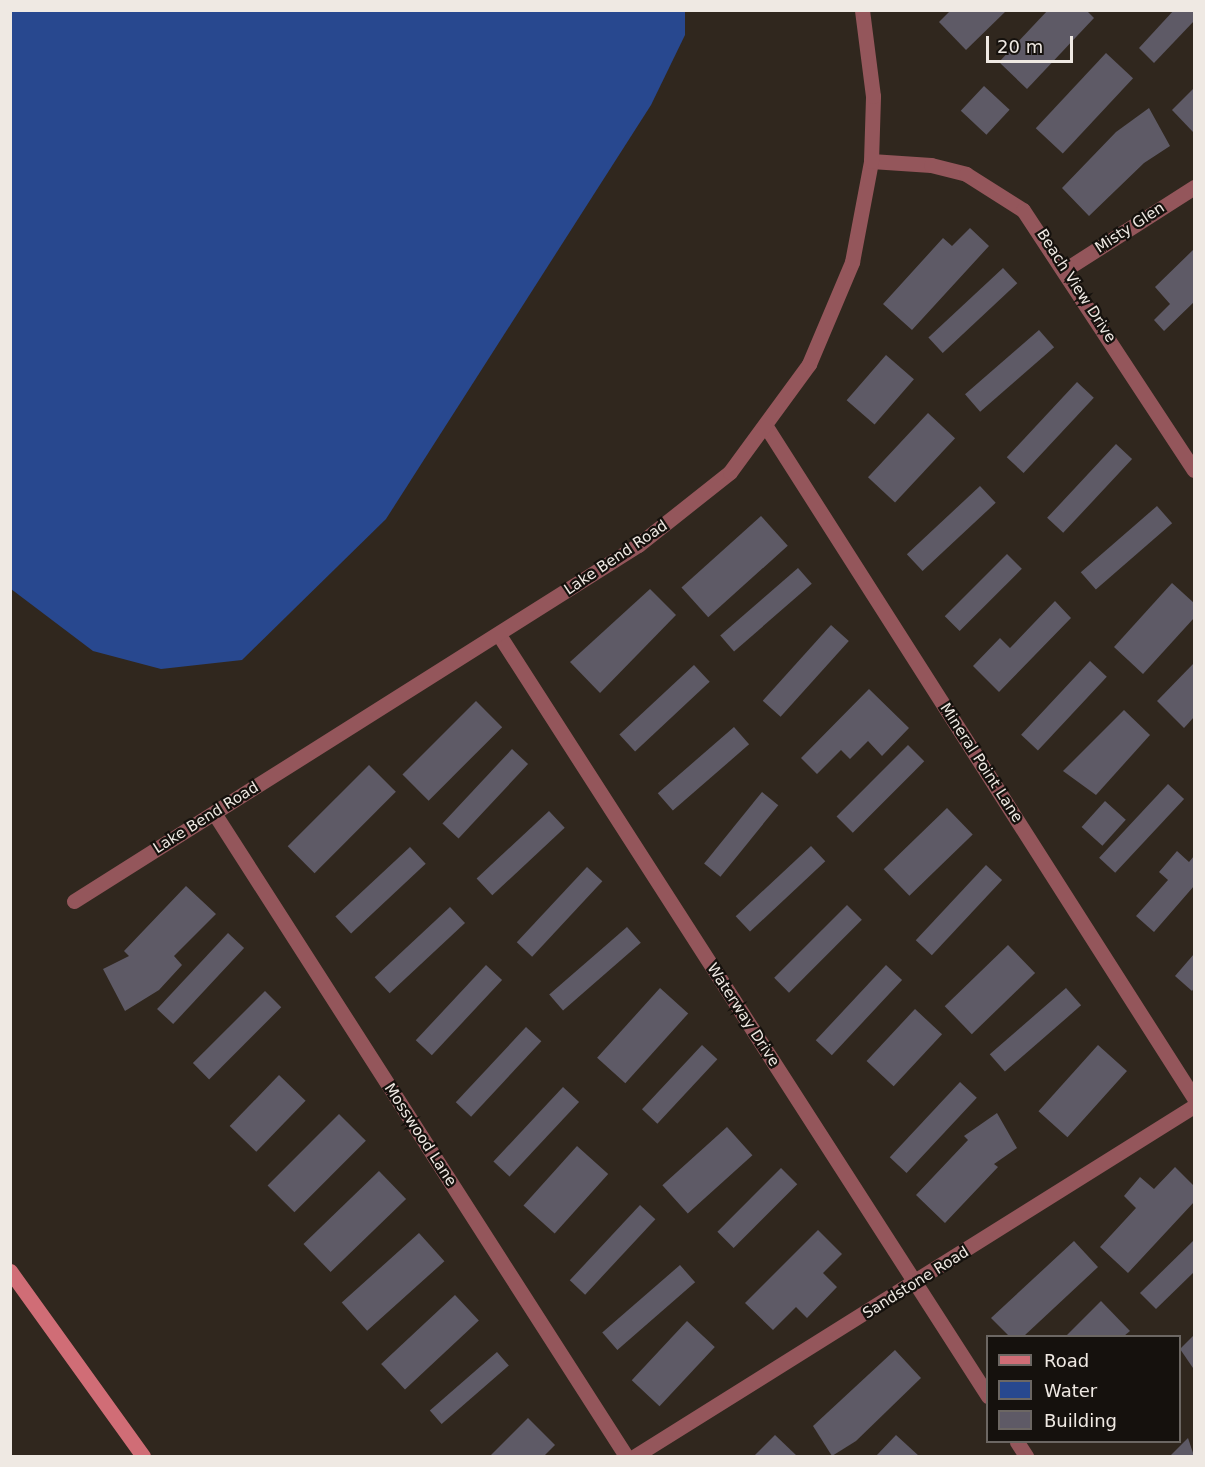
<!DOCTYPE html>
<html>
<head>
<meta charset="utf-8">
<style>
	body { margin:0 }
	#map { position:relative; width:1205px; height:1467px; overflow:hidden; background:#30271e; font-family:"DejaVu Sans",sans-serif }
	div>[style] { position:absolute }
	.water>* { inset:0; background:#28488f }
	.building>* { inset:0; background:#5e5a66; transform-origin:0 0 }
	.street>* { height:15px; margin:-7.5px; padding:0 7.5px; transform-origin:7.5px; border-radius:7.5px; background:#94565b }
	.secondary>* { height:15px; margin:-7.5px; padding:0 7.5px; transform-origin:7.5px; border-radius:7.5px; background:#d06d76 }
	span { translate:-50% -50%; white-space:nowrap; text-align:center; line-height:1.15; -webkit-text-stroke:4.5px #15110d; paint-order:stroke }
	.street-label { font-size:15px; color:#efe9e3 }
	.frame { position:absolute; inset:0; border:12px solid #efe9e3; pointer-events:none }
	.legend { position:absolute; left:986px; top:1335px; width:195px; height:108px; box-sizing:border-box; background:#15110d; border:2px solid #6c6763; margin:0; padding:8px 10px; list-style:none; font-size:18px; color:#efe9e3 }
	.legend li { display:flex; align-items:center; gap:12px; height:30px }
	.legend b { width:30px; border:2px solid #6c6763 }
	.scale { position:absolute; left:986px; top:36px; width:87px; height:27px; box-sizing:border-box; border:3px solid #efe9e3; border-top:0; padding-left:8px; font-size:18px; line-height:21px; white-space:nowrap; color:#efe9e3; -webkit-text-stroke:4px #15110d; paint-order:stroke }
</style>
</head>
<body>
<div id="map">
	<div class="water">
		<i style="clip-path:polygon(10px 11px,685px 11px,685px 35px,651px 105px,386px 519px,242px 660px,161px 669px,93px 651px,11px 589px)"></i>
	</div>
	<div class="building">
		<i style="clip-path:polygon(951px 10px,1007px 10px,966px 50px,939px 22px)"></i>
		<i style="clip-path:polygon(1048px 10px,1086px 10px,1094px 18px,1027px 89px,999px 62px)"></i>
		<i style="clip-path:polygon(1174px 10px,1194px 10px,1194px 21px,1154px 63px,1139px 48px)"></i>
		<i style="left:1106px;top:53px;width:37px;height:103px;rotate:43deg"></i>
		<i style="left:984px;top:86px;width:35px;height:34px;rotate:43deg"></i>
		<i style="clip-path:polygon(1194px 88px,1194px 133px,1172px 110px)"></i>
		<i style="clip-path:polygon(1149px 108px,1170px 146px,1144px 163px,1089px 216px,1062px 188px,1116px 132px)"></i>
		<i style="clip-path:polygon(970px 228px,989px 246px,912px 330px,883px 304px,943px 238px,952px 246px)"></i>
		<i style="clip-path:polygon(1194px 249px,1194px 302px,1164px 331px,1154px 320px,1170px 304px,1155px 287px)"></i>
		<i style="left:1003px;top:268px;width:21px;height:102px;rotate:47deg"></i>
		<i style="left:1039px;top:330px;width:23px;height:98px;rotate:49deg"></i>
		<i style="left:886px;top:355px;width:37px;height:60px;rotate:41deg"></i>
		<i style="left:1077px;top:382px;width:23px;height:103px;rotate:43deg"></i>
		<i style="left:928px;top:413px;width:37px;height:88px;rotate:43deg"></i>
		<i style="left:1116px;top:444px;width:22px;height:101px;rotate:43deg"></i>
		<i style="left:980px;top:486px;width:23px;height:100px;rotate:47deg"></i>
		<i style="left:1157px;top:506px;width:23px;height:101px;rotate:49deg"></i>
		<i style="left:761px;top:516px;width:40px;height:107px;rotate:48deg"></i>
		<i style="left:1007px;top:554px;width:21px;height:88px;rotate:45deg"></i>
		<i style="left:798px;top:568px;width:21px;height:103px;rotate:49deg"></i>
		<i style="clip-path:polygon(1172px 583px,1194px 603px,1194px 618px,1143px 674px,1114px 647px)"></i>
		<i style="clip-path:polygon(650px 589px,676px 615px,600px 693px,570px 662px)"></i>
		<i style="clip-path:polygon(1055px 601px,1071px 618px,999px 692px,973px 666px,1000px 638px,1010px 648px)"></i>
		<i style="left:831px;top:625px;width:24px;height:102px;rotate:42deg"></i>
		<i style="left:1090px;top:661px;width:23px;height:101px;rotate:43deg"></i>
		<i style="clip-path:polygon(1194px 663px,1194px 717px,1184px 728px,1157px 701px)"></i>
		<i style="left:694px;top:665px;width:23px;height:102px;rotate:47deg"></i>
		<i style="clip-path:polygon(869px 689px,909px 728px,882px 756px,868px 741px,850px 759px,841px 750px,817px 774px,801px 758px)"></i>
		<i style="left:476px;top:701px;width:37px;height:104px;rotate:45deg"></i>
		<i style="clip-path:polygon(1124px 710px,1150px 735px,1096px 795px,1063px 771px)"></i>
		<i style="left:734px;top:727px;width:23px;height:101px;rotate:49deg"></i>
		<i style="left:908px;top:745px;width:23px;height:101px;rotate:45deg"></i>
		<i style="left:512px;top:749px;width:22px;height:102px;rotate:43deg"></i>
		<i style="left:369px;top:765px;width:38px;height:115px;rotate:45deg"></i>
		<i style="left:1168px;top:784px;width:22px;height:101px;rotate:43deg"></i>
		<i style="left:762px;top:792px;width:21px;height:92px;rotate:39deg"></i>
		<i style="left:1105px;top:801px;width:28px;height:35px;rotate:42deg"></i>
		<i style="left:947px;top:808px;width:37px;height:88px;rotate:46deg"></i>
		<i style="left:549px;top:811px;width:23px;height:99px;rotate:47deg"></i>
		<i style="left:811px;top:846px;width:21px;height:103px;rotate:47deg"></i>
		<i style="left:410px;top:847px;width:23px;height:102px;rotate:47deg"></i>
		<i style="clip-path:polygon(1177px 851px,1189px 862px,1194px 856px,1194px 886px,1154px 932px,1136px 916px,1168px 880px,1159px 872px)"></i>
		<i style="left:986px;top:865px;width:22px;height:103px;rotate:43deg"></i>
		<i style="left:587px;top:867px;width:21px;height:103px;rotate:43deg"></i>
		<i style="clip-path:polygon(186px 886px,216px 914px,174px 956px,182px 965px,159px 990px,125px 1011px,103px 969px,129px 956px,124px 951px)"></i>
		<i style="left:847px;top:905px;width:21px;height:103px;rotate:45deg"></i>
		<i style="left:450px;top:907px;width:22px;height:103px;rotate:47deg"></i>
		<i style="left:627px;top:927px;width:21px;height:103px;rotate:49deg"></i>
		<i style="left:228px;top:933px;width:22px;height:104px;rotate:43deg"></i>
		<i style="left:1008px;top:945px;width:39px;height:88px;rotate:46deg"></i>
		<i style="clip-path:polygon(1194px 954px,1194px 988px,1192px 991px,1175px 976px)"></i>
		<i style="left:486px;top:965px;width:22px;height:103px;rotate:43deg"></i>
		<i style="left:886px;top:965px;width:22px;height:103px;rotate:43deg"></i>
		<i style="left:660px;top:988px;width:38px;height:94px;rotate:42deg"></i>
		<i style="left:1066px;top:988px;width:23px;height:101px;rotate:49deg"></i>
		<i style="left:265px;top:991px;width:23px;height:102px;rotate:45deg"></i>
		<i style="left:915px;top:1009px;width:37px;height:71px;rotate:43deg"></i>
		<i style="left:526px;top:1027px;width:21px;height:103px;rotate:43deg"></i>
		<i style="left:702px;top:1045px;width:21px;height:88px;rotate:43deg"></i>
		<i style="left:1098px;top:1045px;width:39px;height:89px;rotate:42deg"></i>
		<i style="left:279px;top:1075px;width:37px;height:71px;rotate:44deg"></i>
		<i style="left:960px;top:1082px;width:23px;height:103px;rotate:43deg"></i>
		<i style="left:563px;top:1087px;width:22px;height:102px;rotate:43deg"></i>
		<i style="clip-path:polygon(997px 1113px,1017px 1148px,994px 1164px,998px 1167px,945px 1223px,916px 1195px,968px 1140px,964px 1136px)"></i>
		<i style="left:339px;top:1114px;width:38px;height:101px;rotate:45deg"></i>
		<i style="left:727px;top:1127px;width:38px;height:87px;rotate:48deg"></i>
		<i style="left:577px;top:1146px;width:42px;height:80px;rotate:42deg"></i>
		<i style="clip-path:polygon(1175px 1167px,1194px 1186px,1194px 1202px,1128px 1273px,1100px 1247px,1136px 1208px,1124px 1196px,1140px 1177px,1154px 1189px)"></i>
		<i style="left:781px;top:1168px;width:23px;height:90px;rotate:45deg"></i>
		<i style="left:379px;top:1171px;width:39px;height:105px;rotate:46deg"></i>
		<i style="left:640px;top:1205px;width:21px;height:103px;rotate:43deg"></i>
		<i style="clip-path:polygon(818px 1230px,842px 1254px,823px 1273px,837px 1287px,807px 1318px,796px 1307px,773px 1330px,745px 1303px)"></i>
		<i style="left:419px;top:1233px;width:38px;height:104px;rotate:48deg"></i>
		<i style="clip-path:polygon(1194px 1240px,1194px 1272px,1156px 1309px,1140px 1293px)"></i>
		<i style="clip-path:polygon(1074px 1241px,1098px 1267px,1024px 1336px,1009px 1336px,991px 1318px)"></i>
		<i style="left:680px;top:1265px;width:23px;height:103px;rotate:49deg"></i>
		<i style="left:455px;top:1295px;width:35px;height:101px;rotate:47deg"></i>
		<i style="clip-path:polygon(1101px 1301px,1130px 1331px,1124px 1336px,1066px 1336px)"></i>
		<i style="left:687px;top:1321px;width:38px;height:81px;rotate:43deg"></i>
		<i style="clip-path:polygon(1194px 1335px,1194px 1366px,1193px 1368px,1180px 1349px)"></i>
		<i style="clip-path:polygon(895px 1350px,921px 1378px,856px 1441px,832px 1456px,813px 1426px)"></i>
		<i style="left:497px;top:1352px;width:18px;height:89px;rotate:49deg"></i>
		<i style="clip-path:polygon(528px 1418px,555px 1445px,544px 1456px,490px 1456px)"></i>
		<i style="clip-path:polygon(775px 1435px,797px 1456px,754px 1456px)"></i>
		<i style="clip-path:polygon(896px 1435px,919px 1456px,876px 1456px)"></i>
		<i style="clip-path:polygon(1188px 1438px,1194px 1456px,1170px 1456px)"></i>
	</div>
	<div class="street">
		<i style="left:871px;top:161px;width:60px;rotate:3.8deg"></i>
		<i style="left:931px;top:165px;width:36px;rotate:14deg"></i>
		<i style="left:966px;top:174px;width:67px;rotate:32.3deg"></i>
		<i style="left:1023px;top:210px;width:311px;rotate:56.7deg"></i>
		<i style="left:1066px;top:269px;width:152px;rotate:-32.6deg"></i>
		<i style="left:767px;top:428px;width:794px;rotate:57.49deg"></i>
		<i style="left:499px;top:635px;width:905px;rotate:57.28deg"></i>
		<i style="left:214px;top:813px;width:764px;rotate:57.35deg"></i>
		<i style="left:74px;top:901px;width:667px;rotate:-32.26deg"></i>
		<i style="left:638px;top:545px;width:117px;rotate:-38.4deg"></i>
		<i style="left:730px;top:472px;width:134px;rotate:-53.8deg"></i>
		<i style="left:809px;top:364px;width:111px;rotate:-67.1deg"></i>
		<i style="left:852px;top:262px;width:103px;rotate:-79.3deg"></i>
		<i style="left:871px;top:161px;width:65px;rotate:-88.2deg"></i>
		<i style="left:873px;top:96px;width:87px;rotate:-97.3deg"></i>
		<i style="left:1017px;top:1442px;width:17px;rotate:57deg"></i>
		<i style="left:635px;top:1456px;width:660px;rotate:-32.05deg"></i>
	</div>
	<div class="secondary">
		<i style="left:10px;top:1271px;width:228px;rotate:54.3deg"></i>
	</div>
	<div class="street-label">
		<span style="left:1130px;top:228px;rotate:-33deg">Misty Glen</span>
		<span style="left:1076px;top:286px;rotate:57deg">Beach View Drive</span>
		<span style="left:616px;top:558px;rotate:-34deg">Lake Bend Road</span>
		<span style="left:981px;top:763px;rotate:57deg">Mineral Point Lane</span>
		<span style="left:206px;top:818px;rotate:-32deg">Lake Bend Road</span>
		<span style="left:743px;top:1015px;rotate:57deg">Waterway Drive</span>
		<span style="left:420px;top:1135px;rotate:57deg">Mosswood Lane</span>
		<span style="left:916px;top:1283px;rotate:-32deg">Sandstone Road</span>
	</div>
	<div class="frame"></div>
	<ul class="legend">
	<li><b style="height:8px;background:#d06d76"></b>Road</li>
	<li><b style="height:16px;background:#28488f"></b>Water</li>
	<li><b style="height:16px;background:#5e5a66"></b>Building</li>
	</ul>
	<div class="scale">20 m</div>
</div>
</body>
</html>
